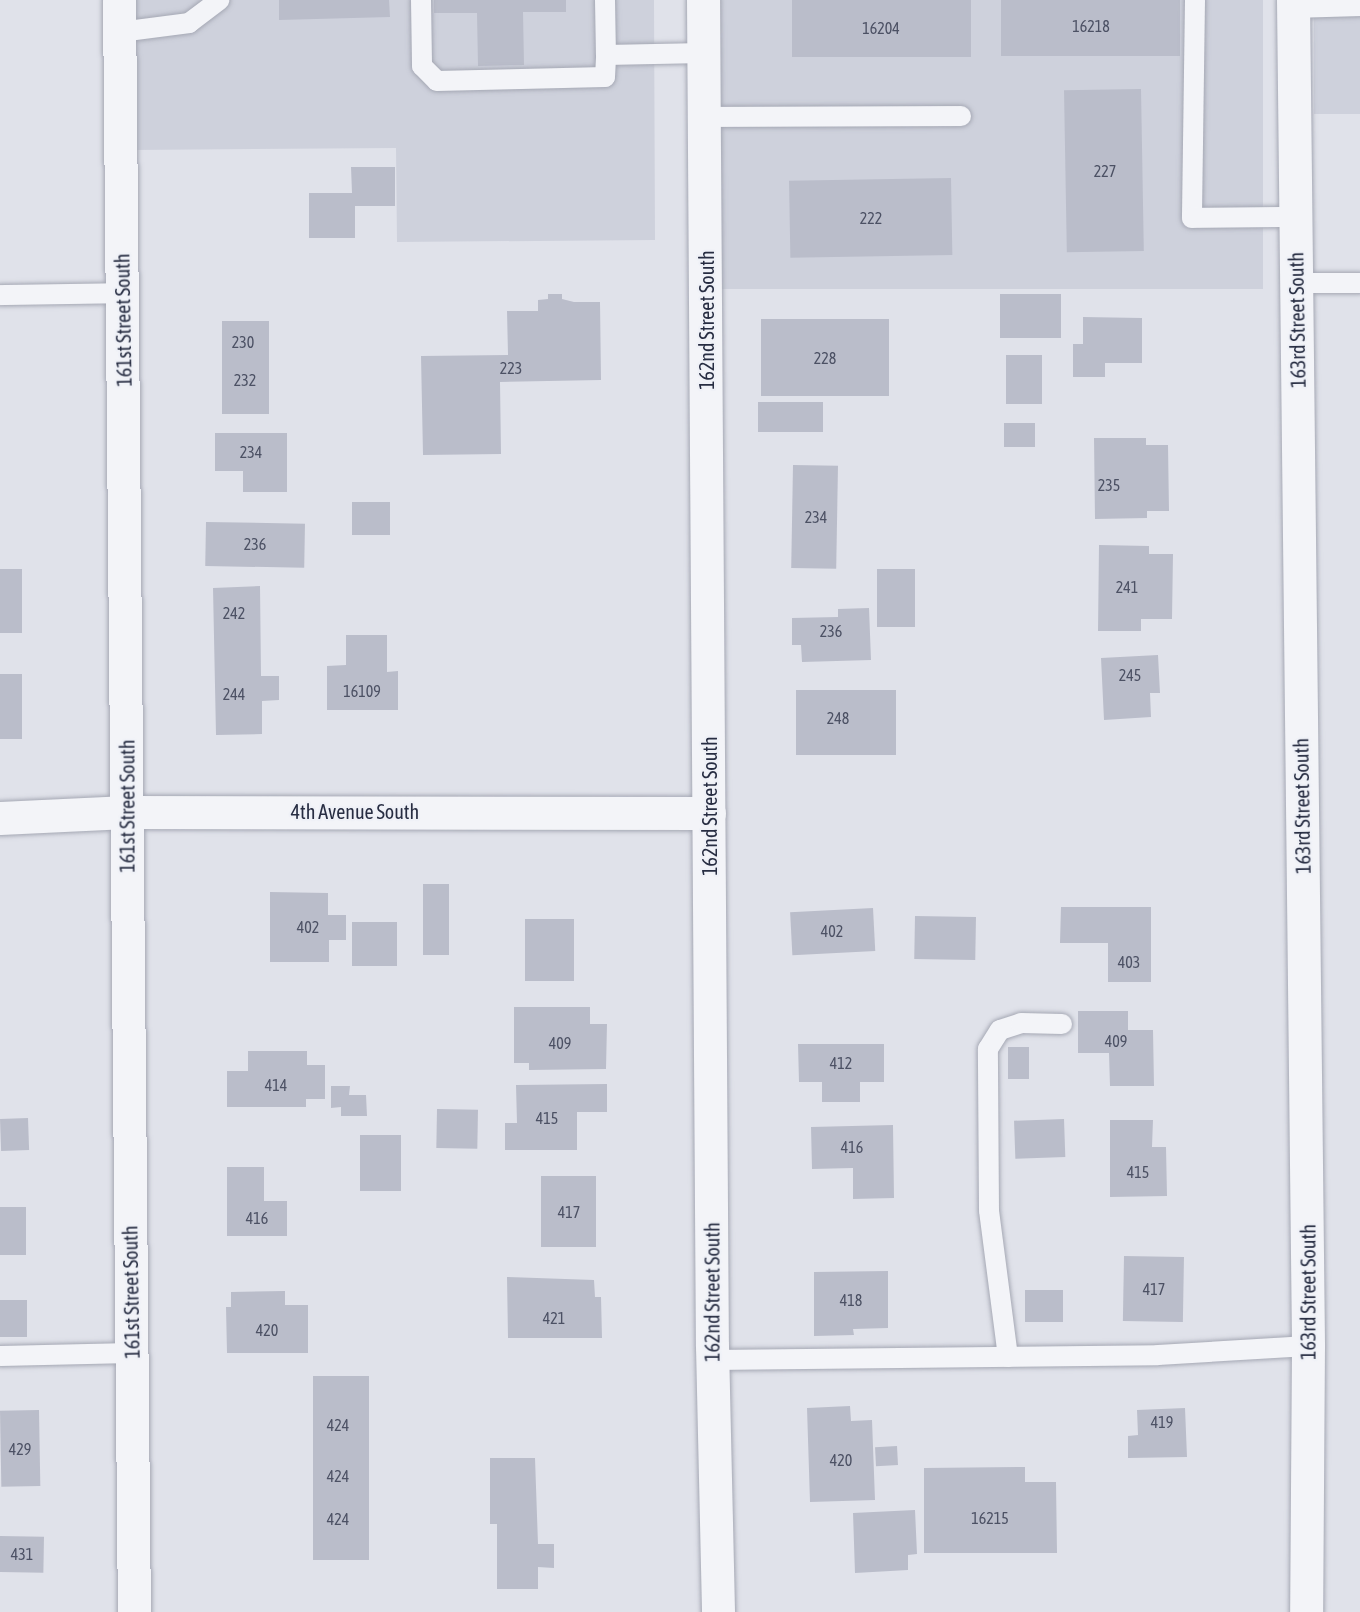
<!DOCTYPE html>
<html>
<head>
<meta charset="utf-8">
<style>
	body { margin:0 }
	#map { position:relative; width:1360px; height:1612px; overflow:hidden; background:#e0e2ea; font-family:"Asap Condensed",sans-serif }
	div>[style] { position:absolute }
	.built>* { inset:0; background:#ced1dc; transform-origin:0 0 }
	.building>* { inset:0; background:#babdca; transform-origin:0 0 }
	.roads { filter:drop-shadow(0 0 2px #a5a8b4) drop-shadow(0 0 2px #a5a8b4) }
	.service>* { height:20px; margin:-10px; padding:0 10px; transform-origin:10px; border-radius:10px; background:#f3f4f8 }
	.minor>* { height:33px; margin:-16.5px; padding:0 16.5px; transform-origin:16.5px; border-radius:16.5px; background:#f3f4f8 }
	span { translate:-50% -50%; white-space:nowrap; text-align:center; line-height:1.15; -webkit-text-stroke:4.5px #eff1f7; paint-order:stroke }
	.number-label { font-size:16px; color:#4c5164 }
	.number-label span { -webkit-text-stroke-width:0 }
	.street-label { font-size:20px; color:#272d42 }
</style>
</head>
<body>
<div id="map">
	<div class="built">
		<i style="clip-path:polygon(132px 0,654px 0,655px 240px,397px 242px,396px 148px,133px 150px)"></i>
		<i style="left:721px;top:0;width:542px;height:289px"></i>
		<i style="left:1314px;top:0;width:46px;height:114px"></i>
	</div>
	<div class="building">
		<i style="clip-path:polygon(279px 0,389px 0,390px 17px,279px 20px)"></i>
		<i style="clip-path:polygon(434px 0,566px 0,566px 12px,523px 12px,524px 65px,478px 66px,477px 13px,434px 13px)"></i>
		<i style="left:792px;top:0;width:179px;height:57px"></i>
		<i style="left:1001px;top:0;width:179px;height:56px"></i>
		<i style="left:1141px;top:89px;width:162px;height:77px;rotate:89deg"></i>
		<i style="clip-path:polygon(351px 167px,395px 167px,395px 206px,355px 206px,355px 238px,309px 238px,309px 193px,352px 193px)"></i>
		<i style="left:951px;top:178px;width:77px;height:162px;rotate:89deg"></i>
		<i style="clip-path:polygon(548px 294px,562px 294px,562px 299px,574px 302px,600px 302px,601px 380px,500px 382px,501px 454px,423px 455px,421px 356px,508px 355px,507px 311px,538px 311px,538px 300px,548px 299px)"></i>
		<i style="left:1000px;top:294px;width:61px;height:44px"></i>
		<i style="clip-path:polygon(1083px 317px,1142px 318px,1142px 363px,1105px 363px,1105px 377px,1073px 377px,1073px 344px,1083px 344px)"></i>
		<i style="left:761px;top:319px;width:128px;height:77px"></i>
		<i style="left:222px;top:321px;width:47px;height:93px"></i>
		<i style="left:1006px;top:355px;width:36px;height:49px"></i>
		<i style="left:823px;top:402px;width:30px;height:65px;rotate:90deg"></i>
		<i style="left:1004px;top:423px;width:31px;height:24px"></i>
		<i style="clip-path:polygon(215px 433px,287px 433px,287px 492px,243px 492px,243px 471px,215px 471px)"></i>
		<i style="clip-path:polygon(1094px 438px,1146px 438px,1146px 445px,1168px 445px,1169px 511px,1147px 511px,1147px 518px,1095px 519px)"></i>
		<i style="left:793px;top:465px;width:45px;height:103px;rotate:1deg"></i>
		<i style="left:352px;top:502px;width:38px;height:33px"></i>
		<i style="left:206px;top:522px;width:99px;height:44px;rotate:1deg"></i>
		<i style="clip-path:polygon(1099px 545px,1149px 546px,1149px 554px,1173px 554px,1172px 619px,1141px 619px,1141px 631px,1098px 631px)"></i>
		<i style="left:0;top:569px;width:22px;height:64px"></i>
		<i style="left:877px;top:569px;width:38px;height:58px"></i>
		<i style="clip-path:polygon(260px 586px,261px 676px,279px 676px,279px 700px,262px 701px,262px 734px,216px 735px,213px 588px)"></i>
		<i style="clip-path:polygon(869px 608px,871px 660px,802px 662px,801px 645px,792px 645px,792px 618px,838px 617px,838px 609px)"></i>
		<i style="clip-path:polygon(346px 635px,387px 635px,387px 672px,398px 671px,398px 710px,327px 710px,327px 666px,346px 665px)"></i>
		<i style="clip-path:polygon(1158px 655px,1160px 693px,1150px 693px,1151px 717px,1104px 720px,1101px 658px)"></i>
		<i style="left:0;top:674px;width:22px;height:65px"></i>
		<i style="left:796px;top:690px;width:100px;height:65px"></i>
		<i style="left:423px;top:884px;width:26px;height:71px"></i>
		<i style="clip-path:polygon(270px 892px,328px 893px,328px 915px,346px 915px,346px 940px,329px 940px,329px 962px,270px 962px)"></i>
		<i style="clip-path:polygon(1061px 907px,1151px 907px,1151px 982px,1108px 982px,1108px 943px,1060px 943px)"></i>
		<i style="left:873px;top:908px;width:43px;height:83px;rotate:87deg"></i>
		<i style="left:915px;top:916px;width:61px;height:43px;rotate:1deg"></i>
		<i style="left:574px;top:919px;width:62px;height:49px;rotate:90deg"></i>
		<i style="left:352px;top:922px;width:45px;height:44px"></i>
		<i style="clip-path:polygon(514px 1007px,590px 1007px,590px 1024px,607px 1024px,606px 1069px,529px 1070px,529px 1063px,514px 1063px)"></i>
		<i style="clip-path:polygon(1078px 1011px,1128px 1011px,1128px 1030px,1153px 1030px,1154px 1086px,1110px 1086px,1109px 1053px,1078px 1053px)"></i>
		<i style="clip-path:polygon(798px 1044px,884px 1044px,884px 1082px,860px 1082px,860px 1102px,822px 1102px,822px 1082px,799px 1082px)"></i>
		<i style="left:1008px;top:1047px;width:21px;height:32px"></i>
		<i style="clip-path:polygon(248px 1051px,307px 1051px,307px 1065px,325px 1065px,325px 1099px,306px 1099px,306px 1107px,227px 1107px,227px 1071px,248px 1071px)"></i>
		<i style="clip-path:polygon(607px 1084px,607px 1112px,577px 1112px,577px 1150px,505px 1150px,505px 1123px,517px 1123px,516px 1085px)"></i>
		<i style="clip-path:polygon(331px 1086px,350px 1086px,349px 1095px,366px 1095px,367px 1116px,341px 1116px,341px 1107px,331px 1108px)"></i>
		<i style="left:437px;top:1109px;width:41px;height:39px;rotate:1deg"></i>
		<i style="left:28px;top:1118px;width:32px;height:28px;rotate:88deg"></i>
		<i style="left:1064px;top:1119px;width:38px;height:50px;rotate:88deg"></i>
		<i style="clip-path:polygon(1110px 1120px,1153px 1120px,1152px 1147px,1166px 1147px,1167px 1196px,1110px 1197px)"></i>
		<i style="clip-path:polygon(893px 1125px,894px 1198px,853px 1199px,853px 1168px,812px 1169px,811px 1127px)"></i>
		<i style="left:360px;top:1135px;width:41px;height:56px"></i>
		<i style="clip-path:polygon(227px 1167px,264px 1167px,264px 1201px,287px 1201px,287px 1236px,227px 1236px)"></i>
		<i style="left:541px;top:1176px;width:55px;height:71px"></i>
		<i style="left:0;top:1207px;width:26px;height:48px"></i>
		<i style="left:1124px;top:1256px;width:60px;height:65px;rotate:1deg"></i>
		<i style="clip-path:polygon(888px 1271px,888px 1328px,853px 1329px,854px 1335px,814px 1336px,814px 1272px)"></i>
		<i style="clip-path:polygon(507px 1277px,594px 1280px,595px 1297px,601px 1297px,602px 1338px,508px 1338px)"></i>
		<i style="left:1063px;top:1290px;width:32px;height:38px;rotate:90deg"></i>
		<i style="clip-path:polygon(285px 1291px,285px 1305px,308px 1305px,308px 1353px,227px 1353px,226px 1307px,231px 1307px,231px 1292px)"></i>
		<i style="left:0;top:1300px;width:27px;height:37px"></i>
		<i style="left:313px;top:1376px;width:56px;height:184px"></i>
		<i style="clip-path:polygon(850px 1406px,851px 1421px,872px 1420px,875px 1500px,810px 1502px,807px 1408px)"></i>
		<i style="clip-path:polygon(1185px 1408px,1187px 1457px,1128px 1458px,1128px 1436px,1138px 1435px,1137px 1410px)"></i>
		<i style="left:39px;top:1410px;width:76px;height:39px;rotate:89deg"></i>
		<i style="left:897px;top:1446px;width:19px;height:22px;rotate:87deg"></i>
		<i style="clip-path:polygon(490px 1458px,535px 1458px,538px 1544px,554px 1544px,554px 1568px,538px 1567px,538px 1589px,497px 1589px,497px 1524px,490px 1524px)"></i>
		<i style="clip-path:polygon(1025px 1467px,1025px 1482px,1056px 1482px,1057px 1553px,924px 1553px,924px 1468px)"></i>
		<i style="clip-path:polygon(915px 1510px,917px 1554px,908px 1555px,908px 1570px,855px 1573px,853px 1513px)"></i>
		<i style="left:0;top:1536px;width:44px;height:36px;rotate:1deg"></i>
	</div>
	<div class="roads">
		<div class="service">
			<i style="left:421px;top:0;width:66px;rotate:89.1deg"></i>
			<i style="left:422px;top:66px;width:21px;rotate:45deg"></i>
			<i style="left:437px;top:81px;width:168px;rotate:-1.4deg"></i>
			<i style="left:605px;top:77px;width:22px;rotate:-87deg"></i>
			<i style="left:605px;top:0;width:55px;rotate:89deg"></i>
			<i style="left:606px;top:55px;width:98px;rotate:-1.2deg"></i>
			<i style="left:1195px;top:0;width:218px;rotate:90.8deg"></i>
			<i style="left:1192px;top:218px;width:104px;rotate:-0.6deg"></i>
			<i style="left:1293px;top:8px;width:67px;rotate:-1.7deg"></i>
			<i style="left:120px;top:32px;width:70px;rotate:-7.4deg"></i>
			<i style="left:189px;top:23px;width:38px;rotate:-37deg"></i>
			<i style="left:704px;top:117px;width:257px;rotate:-0.2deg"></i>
			<i style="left:1297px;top:283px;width:63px"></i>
			<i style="left:0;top:295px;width:123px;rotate:-0.9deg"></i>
			<i style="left:0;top:1356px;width:132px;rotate:-1.3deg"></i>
			<i style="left:1008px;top:1357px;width:148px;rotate:-97.4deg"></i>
			<i style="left:989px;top:1210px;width:161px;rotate:-90.4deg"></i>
			<i style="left:988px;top:1049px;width:22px;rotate:-58deg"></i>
			<i style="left:1000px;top:1030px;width:22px;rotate:-18deg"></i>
			<i style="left:1021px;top:1023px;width:41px;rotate:1.4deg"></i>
			<i style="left:712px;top:1360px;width:446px;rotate:-0.6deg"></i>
			<i style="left:1158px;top:1355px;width:150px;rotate:-3.4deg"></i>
		</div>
		<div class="minor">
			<i style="left:119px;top:0;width:1612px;rotate:89.47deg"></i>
			<i style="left:703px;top:0;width:1346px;rotate:89.62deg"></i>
			<i style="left:712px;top:1346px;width:266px;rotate:88.7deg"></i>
			<i style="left:1293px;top:0;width:1346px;rotate:89.36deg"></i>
			<i style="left:1308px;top:1346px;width:266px;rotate:90.4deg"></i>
			<i style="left:0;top:818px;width:127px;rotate:-2.7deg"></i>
			<i style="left:127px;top:812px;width:582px;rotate:0.1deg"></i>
		</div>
	</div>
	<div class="number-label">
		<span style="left:1091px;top:26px">16218</span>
		<span style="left:881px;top:28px">16204</span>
		<span style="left:1105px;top:171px">227</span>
		<span style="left:871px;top:218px">222</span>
		<span style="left:243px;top:342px">230</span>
		<span style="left:825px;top:358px">228</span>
		<span style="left:511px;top:368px">223</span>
		<span style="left:245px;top:380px">232</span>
		<span style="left:251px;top:452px">234</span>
		<span style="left:1109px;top:485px">235</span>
		<span style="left:816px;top:517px">234</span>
		<span style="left:255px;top:544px">236</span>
		<span style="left:1127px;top:587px">241</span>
		<span style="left:234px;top:613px">242</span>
		<span style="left:831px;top:631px">236</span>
		<span style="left:1130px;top:675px">245</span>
		<span style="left:362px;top:691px">16109</span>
		<span style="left:234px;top:694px">244</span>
		<span style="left:838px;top:718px">248</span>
		<span style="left:308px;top:927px">402</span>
		<span style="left:832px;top:931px">402</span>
		<span style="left:1129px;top:962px">403</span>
		<span style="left:1116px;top:1041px">409</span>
		<span style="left:560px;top:1043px">409</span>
		<span style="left:841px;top:1063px">412</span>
		<span style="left:276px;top:1085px">414</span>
		<span style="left:547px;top:1118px">415</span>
		<span style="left:852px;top:1147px">416</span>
		<span style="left:1138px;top:1172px">415</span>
		<span style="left:569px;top:1212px">417</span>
		<span style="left:257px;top:1218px">416</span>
		<span style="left:1154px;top:1289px">417</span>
		<span style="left:851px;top:1300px">418</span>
		<span style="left:554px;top:1318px">421</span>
		<span style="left:267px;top:1330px">420</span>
		<span style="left:1162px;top:1422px">419</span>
		<span style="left:338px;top:1425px">424</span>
		<span style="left:20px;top:1449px">429</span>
		<span style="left:841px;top:1460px">420</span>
		<span style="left:338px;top:1476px">424</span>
		<span style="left:990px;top:1518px">16215</span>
		<span style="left:338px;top:1519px">424</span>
		<span style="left:22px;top:1554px">431</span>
	</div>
	<div class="street-label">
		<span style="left:123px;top:320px;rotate:-91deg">161st Street South</span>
		<span style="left:706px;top:320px;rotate:-90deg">162nd Street South</span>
		<span style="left:1297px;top:320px;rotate:-91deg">163rd Street South</span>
		<span style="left:127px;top:806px;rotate:-90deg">161st Street South</span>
		<span style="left:709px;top:806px;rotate:-90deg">162nd Street South</span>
		<span style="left:1302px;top:806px;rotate:-91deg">163rd Street South</span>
		<span style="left:355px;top:811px">4th Avenue South</span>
		<span style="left:131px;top:1292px;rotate:-91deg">161st Street South</span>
		<span style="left:712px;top:1292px;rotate:-90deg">162nd Street South</span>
		<span style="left:1308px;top:1292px;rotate:-90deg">163rd Street South</span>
	</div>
</div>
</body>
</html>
